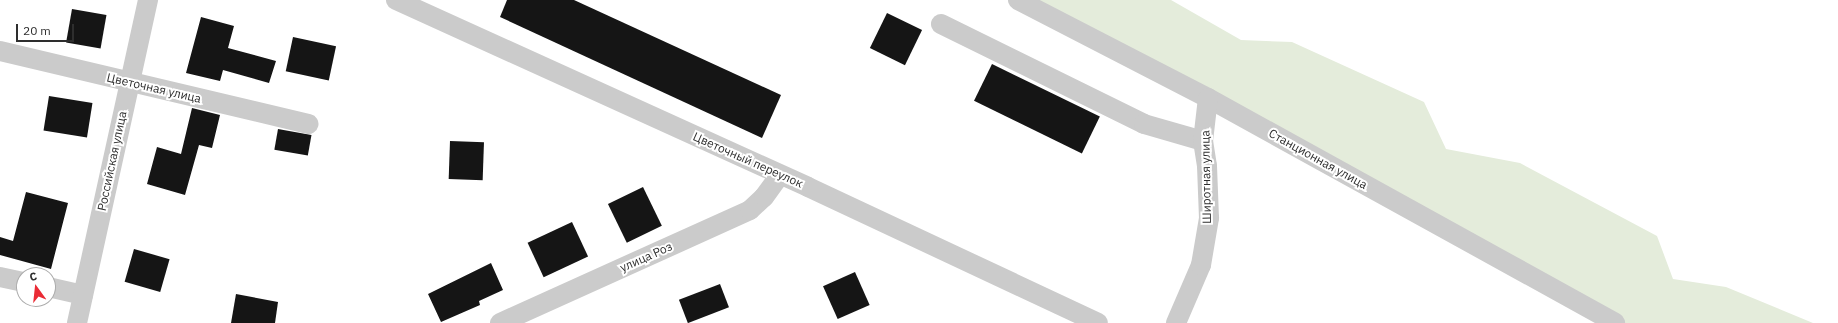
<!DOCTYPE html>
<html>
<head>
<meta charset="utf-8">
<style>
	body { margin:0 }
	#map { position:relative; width:1838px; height:323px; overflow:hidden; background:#fff; font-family:"IBM Plex Sans",sans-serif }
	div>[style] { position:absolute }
	.green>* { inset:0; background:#e4ecdb }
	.building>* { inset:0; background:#151515; transform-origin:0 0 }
	.minor>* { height:20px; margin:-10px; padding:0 10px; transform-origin:10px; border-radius:10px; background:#cbcbcb }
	span { translate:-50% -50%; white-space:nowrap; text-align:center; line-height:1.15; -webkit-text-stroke:4px #fff; paint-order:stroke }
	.street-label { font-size:12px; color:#2e2e2e }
	.north { position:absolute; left:16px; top:267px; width:40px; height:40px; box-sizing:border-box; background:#fff; border:1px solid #ababab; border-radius:50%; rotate:345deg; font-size:11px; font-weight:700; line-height:16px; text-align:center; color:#2e2e2e }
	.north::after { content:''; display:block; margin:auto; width:14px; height:18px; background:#ea2b35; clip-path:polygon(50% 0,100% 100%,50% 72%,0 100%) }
	.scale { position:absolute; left:16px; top:24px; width:58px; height:18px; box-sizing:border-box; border:2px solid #2e2e2e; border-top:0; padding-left:5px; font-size:12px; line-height:14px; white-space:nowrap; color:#2e2e2e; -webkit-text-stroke:3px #fff; paint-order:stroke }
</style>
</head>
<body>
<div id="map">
	<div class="green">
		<i style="clip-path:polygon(1018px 0,1171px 0,1241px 40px,1292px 42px,1424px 102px,1446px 149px,1520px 163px,1657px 236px,1673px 279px,1726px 287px,1813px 323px,1620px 323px)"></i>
	</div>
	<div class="building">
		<i style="clip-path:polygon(507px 0,574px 0,781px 95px,762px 138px,500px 17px)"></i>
		<i style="left:72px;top:9px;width:35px;height:34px;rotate:10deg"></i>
		<i style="left:887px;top:13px;width:39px;height:39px;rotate:26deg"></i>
		<i style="clip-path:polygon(201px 17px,234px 26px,228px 48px,276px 61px,269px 83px,223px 70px,220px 81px,186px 73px)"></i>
		<i style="left:293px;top:37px;width:44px;height:35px;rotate:12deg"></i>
		<i style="left:992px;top:64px;width:120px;height:41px;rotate:26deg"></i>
		<i style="left:49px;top:96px;width:44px;height:35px;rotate:9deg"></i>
		<i style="clip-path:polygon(192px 108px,220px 115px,212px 148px,199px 145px,185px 195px,147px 184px,157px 147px,181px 154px)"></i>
		<i style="left:278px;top:129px;width:34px;height:21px;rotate:10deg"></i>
		<i style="left:450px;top:141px;width:34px;height:38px;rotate:2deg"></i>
		<i style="left:643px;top:187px;width:43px;height:39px;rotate:64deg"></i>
		<i style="clip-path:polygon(26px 192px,68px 203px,51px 269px,0 255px,0 237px,13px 241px)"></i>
		<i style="left:572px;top:222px;width:38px;height:49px;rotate:65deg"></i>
		<i style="left:134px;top:249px;width:37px;height:34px;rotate:16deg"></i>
		<i style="clip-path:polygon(491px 263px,503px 290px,479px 301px,480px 305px,441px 322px,428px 294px)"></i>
		<i style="left:855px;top:272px;width:36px;height:35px;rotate:66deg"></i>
		<i style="left:720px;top:284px;width:25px;height:44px;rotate:69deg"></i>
		<i style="clip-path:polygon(236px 294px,278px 302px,275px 323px,231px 323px)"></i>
	</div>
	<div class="minor">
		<i style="left:396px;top:0;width:452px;rotate:24.4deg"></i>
		<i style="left:808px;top:187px;width:320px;rotate:25.1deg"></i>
		<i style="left:1018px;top:0;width:214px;rotate:27.3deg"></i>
		<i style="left:1208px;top:98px;width:465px;rotate:28.9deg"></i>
		<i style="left:941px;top:24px;width:226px;rotate:26.2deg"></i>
		<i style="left:1144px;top:124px;width:61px;rotate:16.1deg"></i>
		<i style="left:0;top:51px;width:317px;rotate:13.3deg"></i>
		<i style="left:0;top:277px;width:25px;rotate:12deg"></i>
		<i style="left:48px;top:287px;width:36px;rotate:13deg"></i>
		<i style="left:77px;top:323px;width:331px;rotate:-77.6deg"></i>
		<i style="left:500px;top:323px;width:274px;rotate:-24.3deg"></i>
		<i style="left:750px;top:210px;width:19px;rotate:-43deg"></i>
		<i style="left:764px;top:197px;width:27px;rotate:-54deg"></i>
		<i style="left:1176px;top:323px;width:63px;rotate:-66.7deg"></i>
		<i style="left:1201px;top:265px;width:48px;rotate:-80.3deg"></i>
		<i style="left:1209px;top:218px;width:52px;rotate:-92.2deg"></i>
		<i style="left:1207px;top:166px;width:25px;rotate:-99deg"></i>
		<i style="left:1203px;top:141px;width:43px;rotate:-83.4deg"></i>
	</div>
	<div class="street-label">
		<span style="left:154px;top:88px;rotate:13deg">Цветочная улица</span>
		<span style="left:1318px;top:159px;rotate:29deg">Станционная улица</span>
		<span style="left:748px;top:160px;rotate:24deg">Цветочный переулок</span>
		<span style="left:112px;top:161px;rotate:-78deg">Российская улица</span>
		<span style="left:1206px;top:177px;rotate:-91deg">Широтная улица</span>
		<span style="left:646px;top:257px;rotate:-24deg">улица Роз</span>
	</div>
	<div class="north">С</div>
	<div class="scale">20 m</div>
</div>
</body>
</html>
